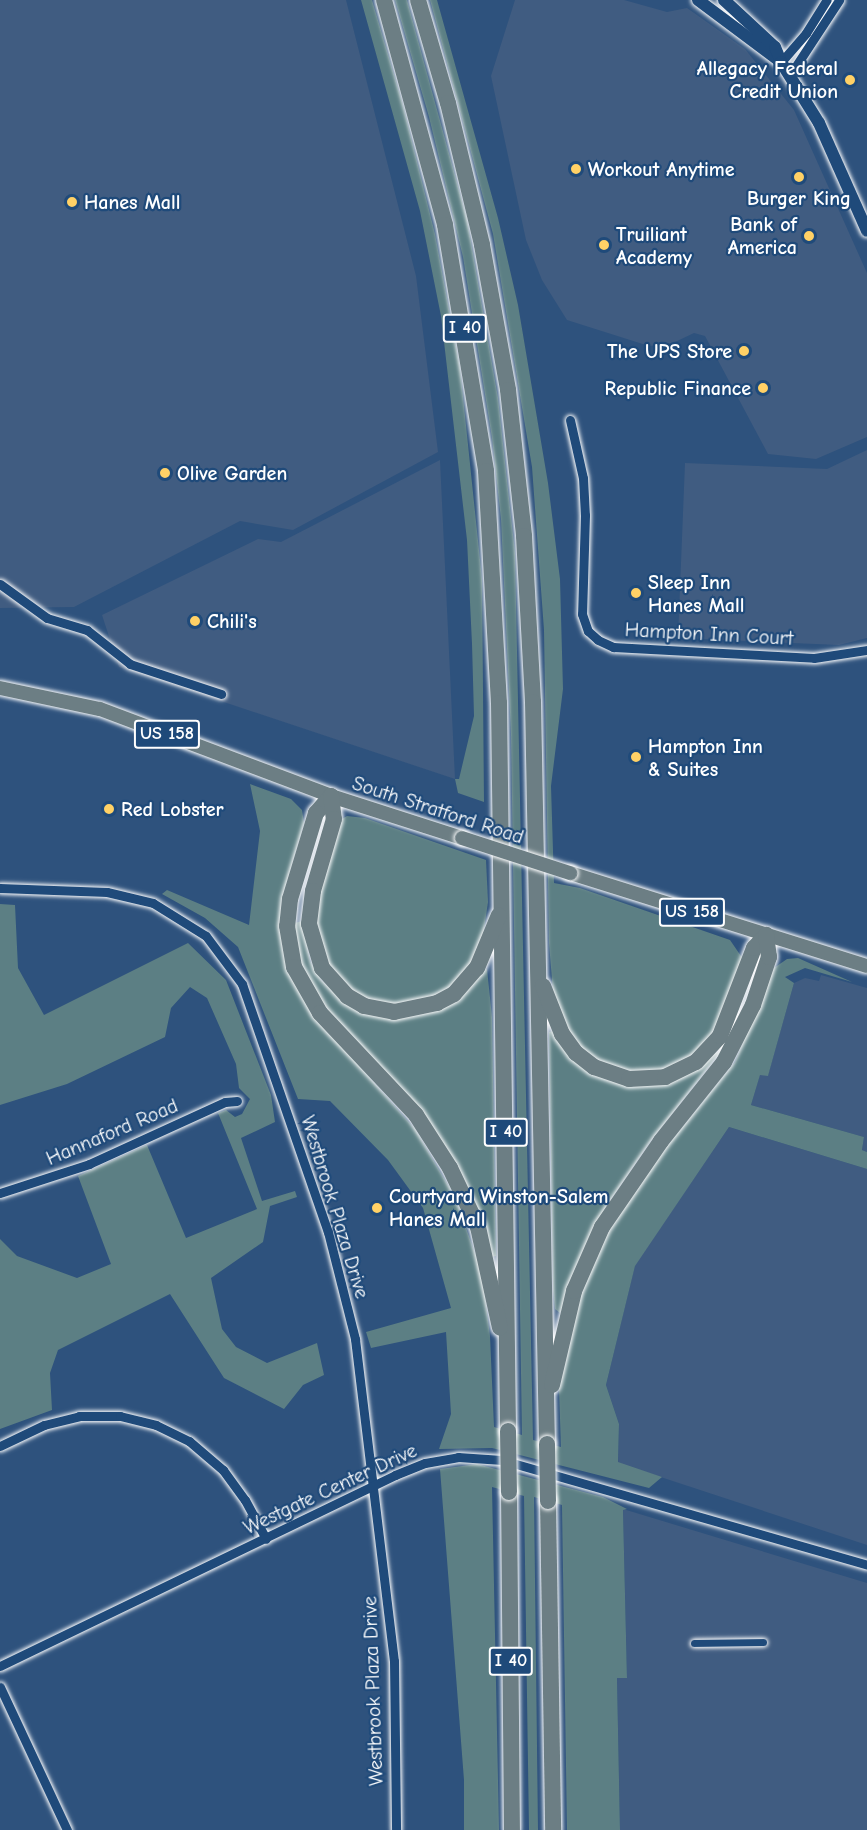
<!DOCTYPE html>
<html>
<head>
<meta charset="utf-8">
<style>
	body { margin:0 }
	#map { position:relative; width:867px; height:1830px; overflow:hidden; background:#2e527d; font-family:"Comic Neue",sans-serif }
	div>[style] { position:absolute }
	.built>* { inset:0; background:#405c81 }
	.green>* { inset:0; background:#5c7f84 }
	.roads { filter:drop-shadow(0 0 2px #fff) drop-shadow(0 0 2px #fff) }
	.pedestrian>* { height:7px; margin:-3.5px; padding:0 3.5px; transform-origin:3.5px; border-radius:3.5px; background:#1f4a7a }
	.minor>* { height:9px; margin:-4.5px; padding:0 4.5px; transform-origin:4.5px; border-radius:4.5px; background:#1f4a7a }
	.secondary>* { height:12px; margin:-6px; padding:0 6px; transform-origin:6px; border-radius:6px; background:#1f4a7a }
	.primary>* { height:14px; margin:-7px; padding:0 7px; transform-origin:7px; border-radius:7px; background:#6c7e84 }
	.motorway>* { height:16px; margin:-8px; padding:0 8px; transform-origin:8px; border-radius:8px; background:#6c7e84 }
	.bridges { filter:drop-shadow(0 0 2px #fff) drop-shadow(0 0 2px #fff) }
	.primary-bridge>* { height:14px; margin:-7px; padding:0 7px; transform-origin:7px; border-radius:7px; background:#6c7e84 }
	.motorway-bridge>* { height:16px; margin:-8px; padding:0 8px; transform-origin:8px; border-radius:8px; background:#6c7e84 }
	.dots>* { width:16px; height:16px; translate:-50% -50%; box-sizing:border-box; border:3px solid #1f4a7a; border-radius:50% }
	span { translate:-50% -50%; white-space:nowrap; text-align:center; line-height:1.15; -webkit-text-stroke:4.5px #1f4a7a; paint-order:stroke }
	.shield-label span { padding:2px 4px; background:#1f4a7a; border:2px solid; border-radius:4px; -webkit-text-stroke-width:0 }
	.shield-label { font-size:18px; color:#fff; font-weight:700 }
	.poi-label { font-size:20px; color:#fff; font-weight:700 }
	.right { translate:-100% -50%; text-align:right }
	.left { translate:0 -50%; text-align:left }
	.street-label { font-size:20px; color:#fff }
</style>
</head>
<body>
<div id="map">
	<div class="built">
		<i style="clip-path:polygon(0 0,346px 0,416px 276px,438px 452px,293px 530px,240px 521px,74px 607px,0 608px)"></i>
		<i style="clip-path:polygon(515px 0,624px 0,667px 12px,687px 8px,745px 49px,794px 110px,867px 273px,867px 437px,816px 459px,768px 454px,705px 336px,694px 333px,673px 343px,649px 346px,567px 320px,542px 280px,526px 240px,491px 76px)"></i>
		<i style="clip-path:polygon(867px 450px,867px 638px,839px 645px,678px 638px,685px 463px,827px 469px)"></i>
		<i style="clip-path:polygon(440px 460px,455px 779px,119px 667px,102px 615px,258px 539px,281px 542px)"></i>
		<i style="clip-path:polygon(821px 975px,867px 988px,867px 1152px,862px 1150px,864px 1137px,751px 1105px,760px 1074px,768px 1075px,794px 983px,805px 978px,819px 981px)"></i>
		<i style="clip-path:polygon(729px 1127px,867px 1169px,867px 1545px,618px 1463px,619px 1424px,606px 1385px,635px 1265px)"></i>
		<i style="clip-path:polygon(623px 1509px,867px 1583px,867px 1830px,620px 1830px,617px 1678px,627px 1678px)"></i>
	</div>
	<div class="green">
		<i style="clip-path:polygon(361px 0,372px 0,403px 105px,435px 234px,460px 368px,482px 579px,484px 802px,458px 793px,455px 779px,459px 779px,474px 716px,472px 644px,467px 540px,441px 316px,420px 211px)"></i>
		<i style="clip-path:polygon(395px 0,407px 0,467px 219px,498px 398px,515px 553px,533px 1440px,561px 1447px,559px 1389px,566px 1339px,597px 1249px,649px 1169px,735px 1062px,774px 968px,787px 959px,798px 958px,852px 982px,805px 968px,785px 977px,794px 983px,768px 1076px,760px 1075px,751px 1105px,864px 1137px,862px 1150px,867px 1152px,867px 1169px,729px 1127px,635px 1266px,606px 1385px,619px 1424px,618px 1462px,662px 1477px,649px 1488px,492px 1448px,439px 1449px,451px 1414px,446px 1332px,371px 1348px,366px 1332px,451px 1308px,423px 1208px,388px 1160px,330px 1101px,298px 1099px,238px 947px,205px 918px,162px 894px,167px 890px,249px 925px,260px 831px,250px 784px,291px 799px,302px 810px,304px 823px,282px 898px,280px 929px,287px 967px,311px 1012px,415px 1129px,455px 1197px,482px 1273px,490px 1336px,494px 1427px,522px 1435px,511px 734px,501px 519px,492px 438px,463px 257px,429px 117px)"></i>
		<i style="clip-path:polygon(430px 0,437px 0,498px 218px,518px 305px,548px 483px,560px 579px,563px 689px,551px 786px,554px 883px,580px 888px,730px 940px,743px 959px,725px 1015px,696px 1055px,658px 1073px,609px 1069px,571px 1040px,554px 1004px,549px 943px,544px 630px,532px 467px,493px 234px)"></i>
		<i style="clip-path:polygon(347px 816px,365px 818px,486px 860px,488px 902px,482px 943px,476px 960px,456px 985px,410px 1007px,357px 998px,322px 960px,314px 909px,342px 819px)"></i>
		<i style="clip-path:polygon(0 904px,15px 905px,18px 968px,44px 1015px,188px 943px,226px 980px,271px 1095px,275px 1122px,241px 1138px,262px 1201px,295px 1191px,297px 1197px,270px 1206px,263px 1242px,211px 1278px,222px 1329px,236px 1347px,267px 1363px,317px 1343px,324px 1375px,303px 1385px,284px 1409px,224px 1378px,170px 1294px,58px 1350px,50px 1373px,52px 1410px,0 1429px,0 1239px,17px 1256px,77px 1278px,111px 1264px,78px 1176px,147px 1145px,186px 1238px,257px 1209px,218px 1113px,226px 1110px,235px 1117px,242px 1114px,250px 1099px,239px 1088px,236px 1064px,207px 998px,190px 987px,171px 1008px,165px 1037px,67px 1084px,0 1105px)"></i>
		<i style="clip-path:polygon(302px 921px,310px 961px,321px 980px,334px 992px,395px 1017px,487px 969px,492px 1017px,496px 1256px,491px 1257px,470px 1194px,306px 982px,294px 939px,295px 923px)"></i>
		<i style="clip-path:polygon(554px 1031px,630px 1085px,721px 1051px,649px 1143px,607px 1205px,560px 1313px,555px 1309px,553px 1290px,549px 1032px)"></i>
		<i style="clip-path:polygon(477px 1464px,603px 1497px,627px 1509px,623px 1510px,627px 1678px,617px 1678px,620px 1830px,567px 1830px,562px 1505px,534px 1497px,538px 1830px,529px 1830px,524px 1496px,492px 1487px,499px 1830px,464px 1830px,464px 1780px,440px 1469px)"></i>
	</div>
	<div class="roads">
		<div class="pedestrian">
			<i style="left:694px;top:1643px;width:69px;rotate:-0.8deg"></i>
		</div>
		<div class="minor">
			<i style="left:781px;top:62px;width:38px;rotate:-49deg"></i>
			<i style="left:806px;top:33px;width:39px;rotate:-58deg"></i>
			<i style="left:790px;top:75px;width:90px;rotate:-56.8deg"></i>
			<i style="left:570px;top:420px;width:59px;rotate:77.4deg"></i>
			<i style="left:583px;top:478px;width:37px;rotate:87deg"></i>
			<i style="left:585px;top:515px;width:99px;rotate:91.7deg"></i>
			<i style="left:582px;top:614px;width:18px;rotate:71deg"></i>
			<i style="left:588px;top:631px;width:13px;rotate:42deg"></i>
			<i style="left:598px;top:640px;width:17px;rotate:25deg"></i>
			<i style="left:613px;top:647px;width:201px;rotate:3.1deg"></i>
			<i style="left:814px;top:658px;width:54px;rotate:-8.6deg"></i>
			<i style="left:0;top:584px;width:58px;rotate:35.9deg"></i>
			<i style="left:47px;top:618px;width:42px;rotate:16.7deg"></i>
			<i style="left:87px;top:630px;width:55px;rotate:38.3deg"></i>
			<i style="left:130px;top:664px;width:96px;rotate:18.2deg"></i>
			<i style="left:0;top:888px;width:107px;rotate:2.1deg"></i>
			<i style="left:107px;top:892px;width:47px;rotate:13.4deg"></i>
			<i style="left:153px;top:903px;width:62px;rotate:31.9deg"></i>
			<i style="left:206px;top:936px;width:60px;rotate:53.1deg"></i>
			<i style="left:242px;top:984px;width:262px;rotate:70.9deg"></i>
			<i style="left:328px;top:1232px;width:110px;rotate:75.8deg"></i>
			<i style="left:355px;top:1339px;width:324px;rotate:83.1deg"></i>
			<i style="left:394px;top:1661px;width:169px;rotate:89.3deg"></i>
			<i style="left:0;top:1193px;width:94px;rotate:-18deg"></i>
			<i style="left:89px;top:1164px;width:149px;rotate:-24.5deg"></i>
			<i style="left:225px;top:1102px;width:12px;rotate:-5deg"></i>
			<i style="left:0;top:1446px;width:49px;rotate:-25.5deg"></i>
			<i style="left:44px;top:1425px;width:36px;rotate:-14deg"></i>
			<i style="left:79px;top:1416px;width:41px"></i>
			<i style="left:120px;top:1416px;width:37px;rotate:14deg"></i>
			<i style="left:156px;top:1425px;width:37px;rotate:26deg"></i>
			<i style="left:189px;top:1441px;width:45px;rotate:40.5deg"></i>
			<i style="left:223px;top:1470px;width:37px;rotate:54deg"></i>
			<i style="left:245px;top:1500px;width:44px;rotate:61.7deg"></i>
			<i style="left:0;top:1666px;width:439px;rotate:-25.8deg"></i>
			<i style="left:395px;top:1475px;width:32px;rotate:-22deg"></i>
			<i style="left:425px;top:1463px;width:34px;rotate:-10deg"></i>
			<i style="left:458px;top:1457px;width:44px;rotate:3.9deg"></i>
			<i style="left:502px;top:1460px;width:380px;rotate:16deg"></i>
			<i style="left:0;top:1687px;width:158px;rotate:64.9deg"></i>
		</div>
		<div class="secondary">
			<i style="left:698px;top:0;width:104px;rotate:36.8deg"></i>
			<i style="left:724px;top:0;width:69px;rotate:42.7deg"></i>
			<i style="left:775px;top:47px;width:16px;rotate:68deg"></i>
			<i style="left:781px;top:62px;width:72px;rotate:58.1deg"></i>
			<i style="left:819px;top:123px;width:118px;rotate:66deg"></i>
		</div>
		<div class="primary">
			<i style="left:0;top:688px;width:102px;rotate:11.9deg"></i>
			<i style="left:100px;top:709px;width:247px;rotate:20.6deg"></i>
			<i style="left:331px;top:796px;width:138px;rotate:17.8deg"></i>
			<i style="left:570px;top:873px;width:311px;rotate:17.4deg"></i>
		</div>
		<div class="motorway">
			<i style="left:384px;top:0;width:233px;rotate:74.8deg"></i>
			<i style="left:445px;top:225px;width:249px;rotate:80.5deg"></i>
			<i style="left:486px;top:471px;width:232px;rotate:86.8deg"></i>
			<i style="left:499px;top:703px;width:728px;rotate:89.29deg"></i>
			<i style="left:418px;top:0;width:107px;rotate:73.8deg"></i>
			<i style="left:448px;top:103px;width:146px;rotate:76.5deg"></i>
			<i style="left:482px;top:245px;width:147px;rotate:79.8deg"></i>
			<i style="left:508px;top:390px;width:147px;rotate:83.7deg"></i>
			<i style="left:524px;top:536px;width:166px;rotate:86.9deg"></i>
			<i style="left:533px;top:702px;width:742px;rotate:88.92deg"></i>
			<i style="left:331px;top:796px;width:23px;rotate:131deg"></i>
			<i style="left:316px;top:813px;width:90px;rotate:106.8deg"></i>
			<i style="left:290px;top:899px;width:27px;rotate:96deg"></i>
			<i style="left:287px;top:926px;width:42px;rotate:80.3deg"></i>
			<i style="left:294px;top:967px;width:53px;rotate:60.5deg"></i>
			<i style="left:320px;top:1013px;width:140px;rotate:46.7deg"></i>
			<i style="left:416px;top:1115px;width:63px;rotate:57.3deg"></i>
			<i style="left:450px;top:1168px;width:65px;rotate:64.6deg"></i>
			<i style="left:478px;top:1227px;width:103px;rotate:77.7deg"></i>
			<i style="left:331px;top:796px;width:23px;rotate:83deg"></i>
			<i style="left:334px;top:819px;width:75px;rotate:106.3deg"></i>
			<i style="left:313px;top:891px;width:33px;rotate:97deg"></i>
			<i style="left:309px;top:924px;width:46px;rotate:73.5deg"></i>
			<i style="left:322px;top:968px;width:38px;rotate:48deg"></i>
			<i style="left:347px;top:996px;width:20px;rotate:30deg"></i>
			<i style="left:364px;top:1006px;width:31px;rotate:11deg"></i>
			<i style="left:394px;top:1012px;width:44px;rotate:-11.8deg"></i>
			<i style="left:437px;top:1003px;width:19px;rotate:-28deg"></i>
			<i style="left:454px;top:994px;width:35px;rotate:-49deg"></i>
			<i style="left:477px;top:968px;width:57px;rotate:-67.5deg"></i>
			<i style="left:543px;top:986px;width:52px;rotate:68.4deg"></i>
			<i style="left:562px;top:1034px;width:24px;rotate:54deg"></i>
			<i style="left:576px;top:1053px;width:23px;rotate:38deg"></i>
			<i style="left:594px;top:1067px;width:37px;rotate:19deg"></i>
			<i style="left:629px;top:1079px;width:36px;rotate:-3deg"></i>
			<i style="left:665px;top:1077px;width:34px;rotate:-26deg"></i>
			<i style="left:696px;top:1062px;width:35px;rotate:-47deg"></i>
			<i style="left:720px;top:1036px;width:94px;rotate:-68.9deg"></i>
			<i style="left:754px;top:948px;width:18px;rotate:-47deg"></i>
			<i style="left:552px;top:1385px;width:97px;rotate:-76.8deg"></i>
			<i style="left:574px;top:1291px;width:70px;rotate:-66.4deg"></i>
			<i style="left:602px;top:1227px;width:104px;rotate:-55.5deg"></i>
			<i style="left:661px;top:1141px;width:101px;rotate:-51.4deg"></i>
			<i style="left:724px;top:1062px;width:64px;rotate:-63deg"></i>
			<i style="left:753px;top:1005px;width:51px;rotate:-71.6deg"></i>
			<i style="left:769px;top:957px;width:22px;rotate:-98deg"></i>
			<i style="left:509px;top:1492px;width:338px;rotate:89.5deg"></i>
			<i style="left:548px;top:1501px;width:329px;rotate:89.1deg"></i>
		</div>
	</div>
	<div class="bridges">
		<div class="primary-bridge">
			<i style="left:462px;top:838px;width:114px;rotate:18deg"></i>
		</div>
		<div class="motorway-bridge">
			<i style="left:508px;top:1431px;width:61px;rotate:89.1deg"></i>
			<i style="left:547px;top:1444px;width:57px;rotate:89deg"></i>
		</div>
	</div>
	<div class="dots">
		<i style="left:850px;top:80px;background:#ffd166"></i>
		<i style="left:576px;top:169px;background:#ffd166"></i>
		<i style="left:799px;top:177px;background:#ffd166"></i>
		<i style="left:72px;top:202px;background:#ffd166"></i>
		<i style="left:809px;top:236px;background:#ffd166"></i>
		<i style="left:604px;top:245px;background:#ffd166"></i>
		<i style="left:744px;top:351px;background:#ffd166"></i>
		<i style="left:763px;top:388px;background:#ffd166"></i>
		<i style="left:165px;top:473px;background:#ffd166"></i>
		<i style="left:636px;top:593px;background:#ffd166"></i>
		<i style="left:195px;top:621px;background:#ffd166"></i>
		<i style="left:636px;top:757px;background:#ffd166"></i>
		<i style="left:109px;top:809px;background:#ffd166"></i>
		<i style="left:377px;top:1208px;background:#ffd166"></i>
	</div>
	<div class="shield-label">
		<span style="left:465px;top:328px">I 40</span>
		<span style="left:167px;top:734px">US 158</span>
		<span style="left:692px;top:912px">US 158</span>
		<span style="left:506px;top:1132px">I 40</span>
		<span style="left:511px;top:1661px">I 40</span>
	</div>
	<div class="poi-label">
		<span class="right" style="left:838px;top:80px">Allegacy Federal<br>Credit Union</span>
		<span class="left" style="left:588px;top:169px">Workout Anytime</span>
		<span style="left:799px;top:198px">Burger King</span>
		<span class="left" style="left:84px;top:202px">Hanes Mall</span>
		<span class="right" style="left:797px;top:236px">Bank of<br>America</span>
		<span class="left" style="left:616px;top:246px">Truiliant<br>Academy</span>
		<span class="right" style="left:732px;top:351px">The UPS Store</span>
		<span class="right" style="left:751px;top:388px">Republic Finance</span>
		<span class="left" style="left:177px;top:473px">Olive Garden</span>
		<span class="left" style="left:648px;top:594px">Sleep Inn<br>Hanes Mall</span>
		<span class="left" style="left:207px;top:621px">Chili's</span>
		<span class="left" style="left:648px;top:758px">Hampton Inn<br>&amp; Suites</span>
		<span class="left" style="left:121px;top:809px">Red Lobster</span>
		<span class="left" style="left:389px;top:1208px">Courtyard Winston-Salem<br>Hanes Mall</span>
	</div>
	<div class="street-label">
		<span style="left:709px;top:634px;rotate:3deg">Hampton Inn Court</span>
		<span style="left:438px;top:810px;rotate:18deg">South Stratford Road</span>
		<span style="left:112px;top:1132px;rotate:-23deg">Hannaford Road</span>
		<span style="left:335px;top:1207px;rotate:73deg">Westbrook Plaza Drive</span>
		<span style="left:330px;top:1489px;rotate:-25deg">Westgate Center Drive</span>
		<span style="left:373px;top:1691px;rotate:-92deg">Westbrook Plaza Drive</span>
	</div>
</div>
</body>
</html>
